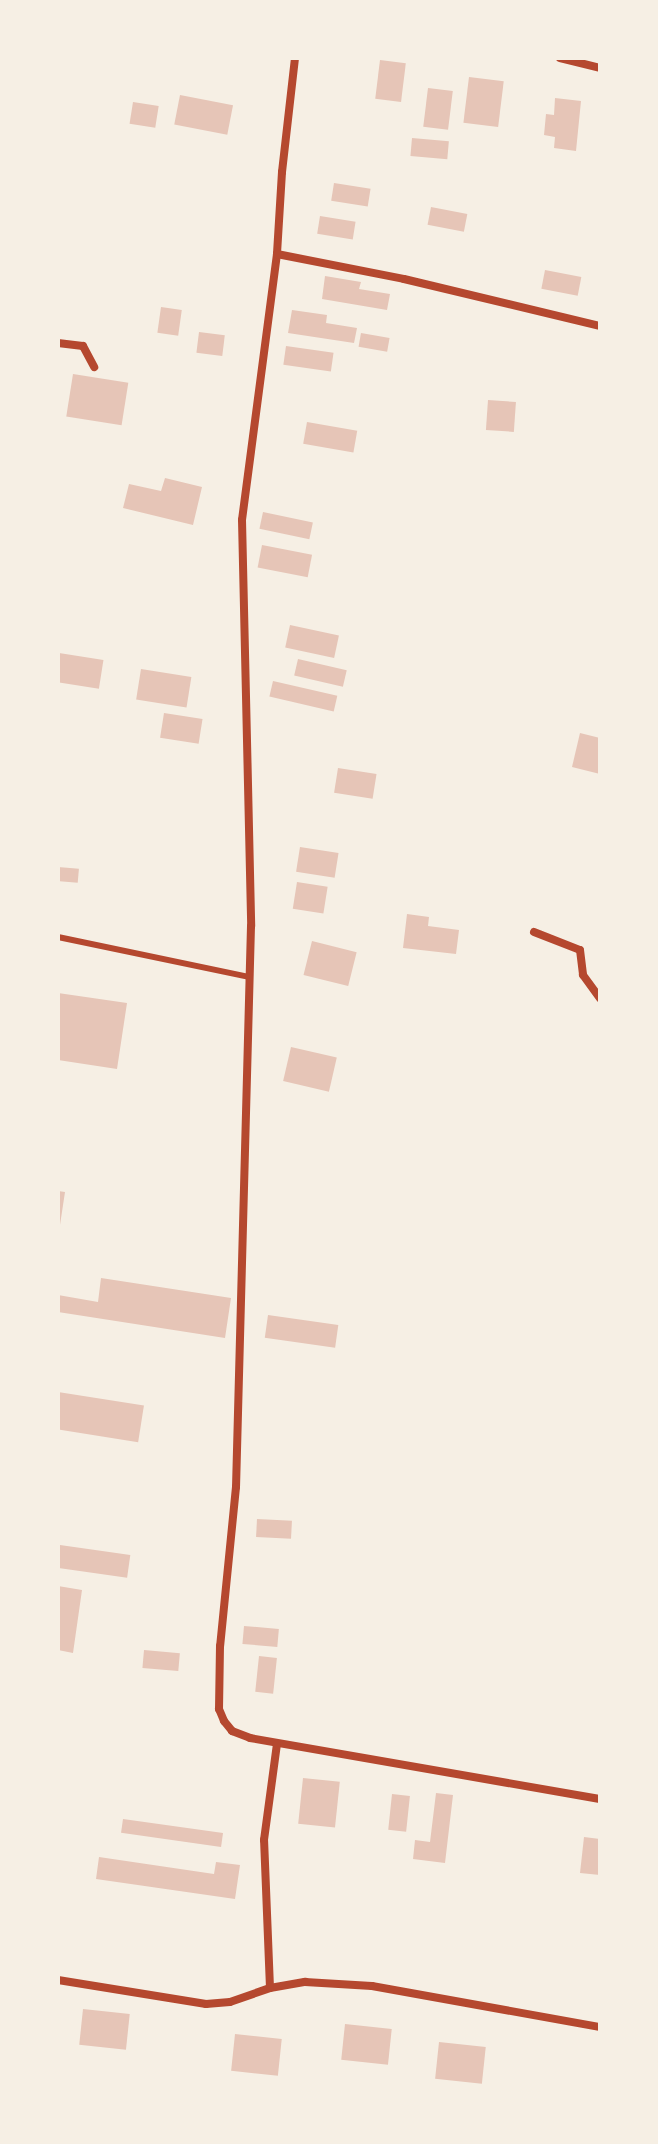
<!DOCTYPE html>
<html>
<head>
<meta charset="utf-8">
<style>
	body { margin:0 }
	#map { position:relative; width:658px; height:2144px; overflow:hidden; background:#f6efe4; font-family:Lora,serif }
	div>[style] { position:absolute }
	.building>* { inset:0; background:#e6c5b7; transform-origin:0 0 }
	.service>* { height:6px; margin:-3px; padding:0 3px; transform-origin:3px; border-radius:3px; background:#b5482f }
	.minor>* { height:8px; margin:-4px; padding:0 4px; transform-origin:4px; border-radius:4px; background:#b5482f }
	span { translate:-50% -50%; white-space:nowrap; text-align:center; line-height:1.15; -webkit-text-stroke:6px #f6efe4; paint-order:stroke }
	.frame { position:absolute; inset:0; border:60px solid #f6efe4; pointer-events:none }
</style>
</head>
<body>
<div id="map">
	<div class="building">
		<i style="left:380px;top:60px;width:26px;height:39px;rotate:7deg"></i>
		<i style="left:469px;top:77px;width:35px;height:46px;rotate:7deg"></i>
		<i style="left:428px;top:88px;width:25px;height:39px;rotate:7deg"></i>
		<i style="left:180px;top:95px;width:54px;height:30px;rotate:11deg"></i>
		<i style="clip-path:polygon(555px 98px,581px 101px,576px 151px,554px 148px,555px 137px,544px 135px,546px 114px,554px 115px)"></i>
		<i style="left:133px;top:102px;width:26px;height:22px;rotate:9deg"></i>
		<i style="left:412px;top:138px;width:37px;height:18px;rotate:5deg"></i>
		<i style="left:334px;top:183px;width:37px;height:18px;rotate:9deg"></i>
		<i style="left:431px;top:207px;width:37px;height:18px;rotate:11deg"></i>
		<i style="left:320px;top:216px;width:36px;height:18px;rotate:9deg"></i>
		<i style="left:545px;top:270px;width:37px;height:19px;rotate:11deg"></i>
		<i style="clip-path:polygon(325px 276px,361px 282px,359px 289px,390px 294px,387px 310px,322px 299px)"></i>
		<i style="left:161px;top:307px;width:21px;height:26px;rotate:8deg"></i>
		<i style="clip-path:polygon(292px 310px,327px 315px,326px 323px,357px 328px,354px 343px,288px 333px)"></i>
		<i style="left:199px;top:332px;width:26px;height:21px;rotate:7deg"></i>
		<i style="left:361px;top:333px;width:29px;height:14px;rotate:10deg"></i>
		<i style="left:286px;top:346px;width:48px;height:19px;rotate:8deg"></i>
		<i style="left:73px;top:374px;width:56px;height:43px;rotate:9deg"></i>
		<i style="left:488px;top:400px;width:28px;height:30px;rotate:4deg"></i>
		<i style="left:307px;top:422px;width:51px;height:22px;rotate:10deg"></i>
		<i style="clip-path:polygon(165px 478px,202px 487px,193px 525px,123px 508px,129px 484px,161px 491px)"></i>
		<i style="left:263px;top:512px;width:51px;height:17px;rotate:12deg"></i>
		<i style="left:262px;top:545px;width:51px;height:23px;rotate:11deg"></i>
		<i style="left:290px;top:625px;width:50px;height:23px;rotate:12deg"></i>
		<i style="left:59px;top:653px;width:45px;height:29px;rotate:9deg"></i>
		<i style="left:298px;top:659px;width:50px;height:17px;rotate:13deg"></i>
		<i style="left:141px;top:669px;width:51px;height:31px;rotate:9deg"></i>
		<i style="left:273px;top:681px;width:66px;height:16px;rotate:13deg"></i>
		<i style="left:164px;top:713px;width:39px;height:25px;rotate:9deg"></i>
		<i style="clip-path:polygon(580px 733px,600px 738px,600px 774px,572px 767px)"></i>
		<i style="left:338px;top:768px;width:39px;height:25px;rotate:9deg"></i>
		<i style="left:300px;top:847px;width:39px;height:25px;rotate:9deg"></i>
		<i style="left:58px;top:867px;width:21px;height:14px;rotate:5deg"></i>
		<i style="left:297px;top:882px;width:31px;height:27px;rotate:9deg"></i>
		<i style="clip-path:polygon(407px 914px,429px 917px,428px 926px,459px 930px,456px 954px,403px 948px)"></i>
		<i style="left:312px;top:941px;width:46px;height:35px;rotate:14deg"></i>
		<i style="clip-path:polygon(58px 993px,127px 1003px,117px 1069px,58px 1060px)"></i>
		<i style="left:291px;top:1047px;width:47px;height:35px;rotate:13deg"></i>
		<i style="clip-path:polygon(58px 1191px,65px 1192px,60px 1225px,58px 1225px)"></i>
		<i style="clip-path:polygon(101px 1278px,231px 1298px,225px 1338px,58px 1312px,58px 1295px,98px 1302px)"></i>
		<i style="left:268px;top:1315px;width:71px;height:23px;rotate:8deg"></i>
		<i style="left:58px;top:1392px;width:87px;height:37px;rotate:9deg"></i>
		<i style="left:257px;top:1519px;width:35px;height:18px;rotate:3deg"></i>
		<i style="left:60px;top:1545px;width:71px;height:23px;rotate:8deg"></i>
		<i style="clip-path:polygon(58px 1586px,82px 1590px,73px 1653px,58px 1650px)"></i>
		<i style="left:244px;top:1626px;width:35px;height:18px;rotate:5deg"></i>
		<i style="left:144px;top:1650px;width:36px;height:18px;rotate:5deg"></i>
		<i style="left:259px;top:1656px;width:18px;height:36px;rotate:6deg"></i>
		<i style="left:303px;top:1778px;width:37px;height:46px;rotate:6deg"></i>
		<i style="clip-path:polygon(436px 1793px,453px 1795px,445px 1863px,413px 1859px,415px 1840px,430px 1842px)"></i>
		<i style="left:392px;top:1794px;width:18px;height:36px;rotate:6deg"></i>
		<i style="left:123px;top:1819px;width:101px;height:14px;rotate:8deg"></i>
		<i style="clip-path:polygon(584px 1837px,600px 1839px,600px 1875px,580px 1873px)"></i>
		<i style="clip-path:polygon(99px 1857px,214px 1874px,216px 1862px,240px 1865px,235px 1899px,96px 1879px)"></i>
		<i style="left:83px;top:2009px;width:47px;height:36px;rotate:6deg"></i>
		<i style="left:345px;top:2024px;width:47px;height:36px;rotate:6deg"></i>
		<i style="left:235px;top:2034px;width:47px;height:37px;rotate:6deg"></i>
		<i style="left:439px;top:2042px;width:47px;height:37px;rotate:6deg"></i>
	</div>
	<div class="service">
		<i style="left:58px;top:937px;width:196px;rotate:11.8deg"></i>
	</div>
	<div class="minor">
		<i style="left:295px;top:58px;width:115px;rotate:96.5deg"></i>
		<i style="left:282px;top:172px;width:82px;rotate:93.5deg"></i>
		<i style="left:277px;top:254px;width:268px;rotate:97.5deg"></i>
		<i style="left:242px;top:520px;width:406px;rotate:88.7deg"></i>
		<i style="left:251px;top:926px;width:561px;rotate:91.53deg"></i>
		<i style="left:236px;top:1487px;width:160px;rotate:95.7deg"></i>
		<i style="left:220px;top:1646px;width:63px;rotate:90.9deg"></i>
		<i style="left:219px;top:1709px;width:13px;rotate:67deg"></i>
		<i style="left:224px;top:1721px;width:13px;rotate:51deg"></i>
		<i style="left:232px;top:1731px;width:19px;rotate:21deg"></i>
		<i style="left:250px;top:1738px;width:355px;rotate:9.9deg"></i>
		<i style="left:560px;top:58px;width:41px;rotate:14deg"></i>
		<i style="left:277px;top:254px;width:129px;rotate:11.1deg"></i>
		<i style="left:404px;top:279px;width:202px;rotate:13.5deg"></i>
		<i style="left:58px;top:343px;width:25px;rotate:7deg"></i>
		<i style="left:83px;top:346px;width:24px;rotate:62deg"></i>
		<i style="left:534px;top:932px;width:49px;rotate:21.4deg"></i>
		<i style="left:580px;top:950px;width:25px;rotate:83deg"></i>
		<i style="left:583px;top:975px;width:29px;rotate:54deg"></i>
		<i style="left:58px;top:1980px;width:150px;rotate:9.2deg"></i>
		<i style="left:206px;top:2004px;width:24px;rotate:-5deg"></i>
		<i style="left:230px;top:2002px;width:42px;rotate:-19.3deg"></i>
		<i style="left:270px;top:1988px;width:36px;rotate:-10deg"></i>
		<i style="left:305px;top:1982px;width:67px;rotate:3.4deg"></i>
		<i style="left:372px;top:1986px;width:232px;rotate:10.2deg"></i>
		<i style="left:270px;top:1988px;width:148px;rotate:-92.3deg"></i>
		<i style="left:264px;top:1840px;width:97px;rotate:-82.3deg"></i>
	</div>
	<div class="frame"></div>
</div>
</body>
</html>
